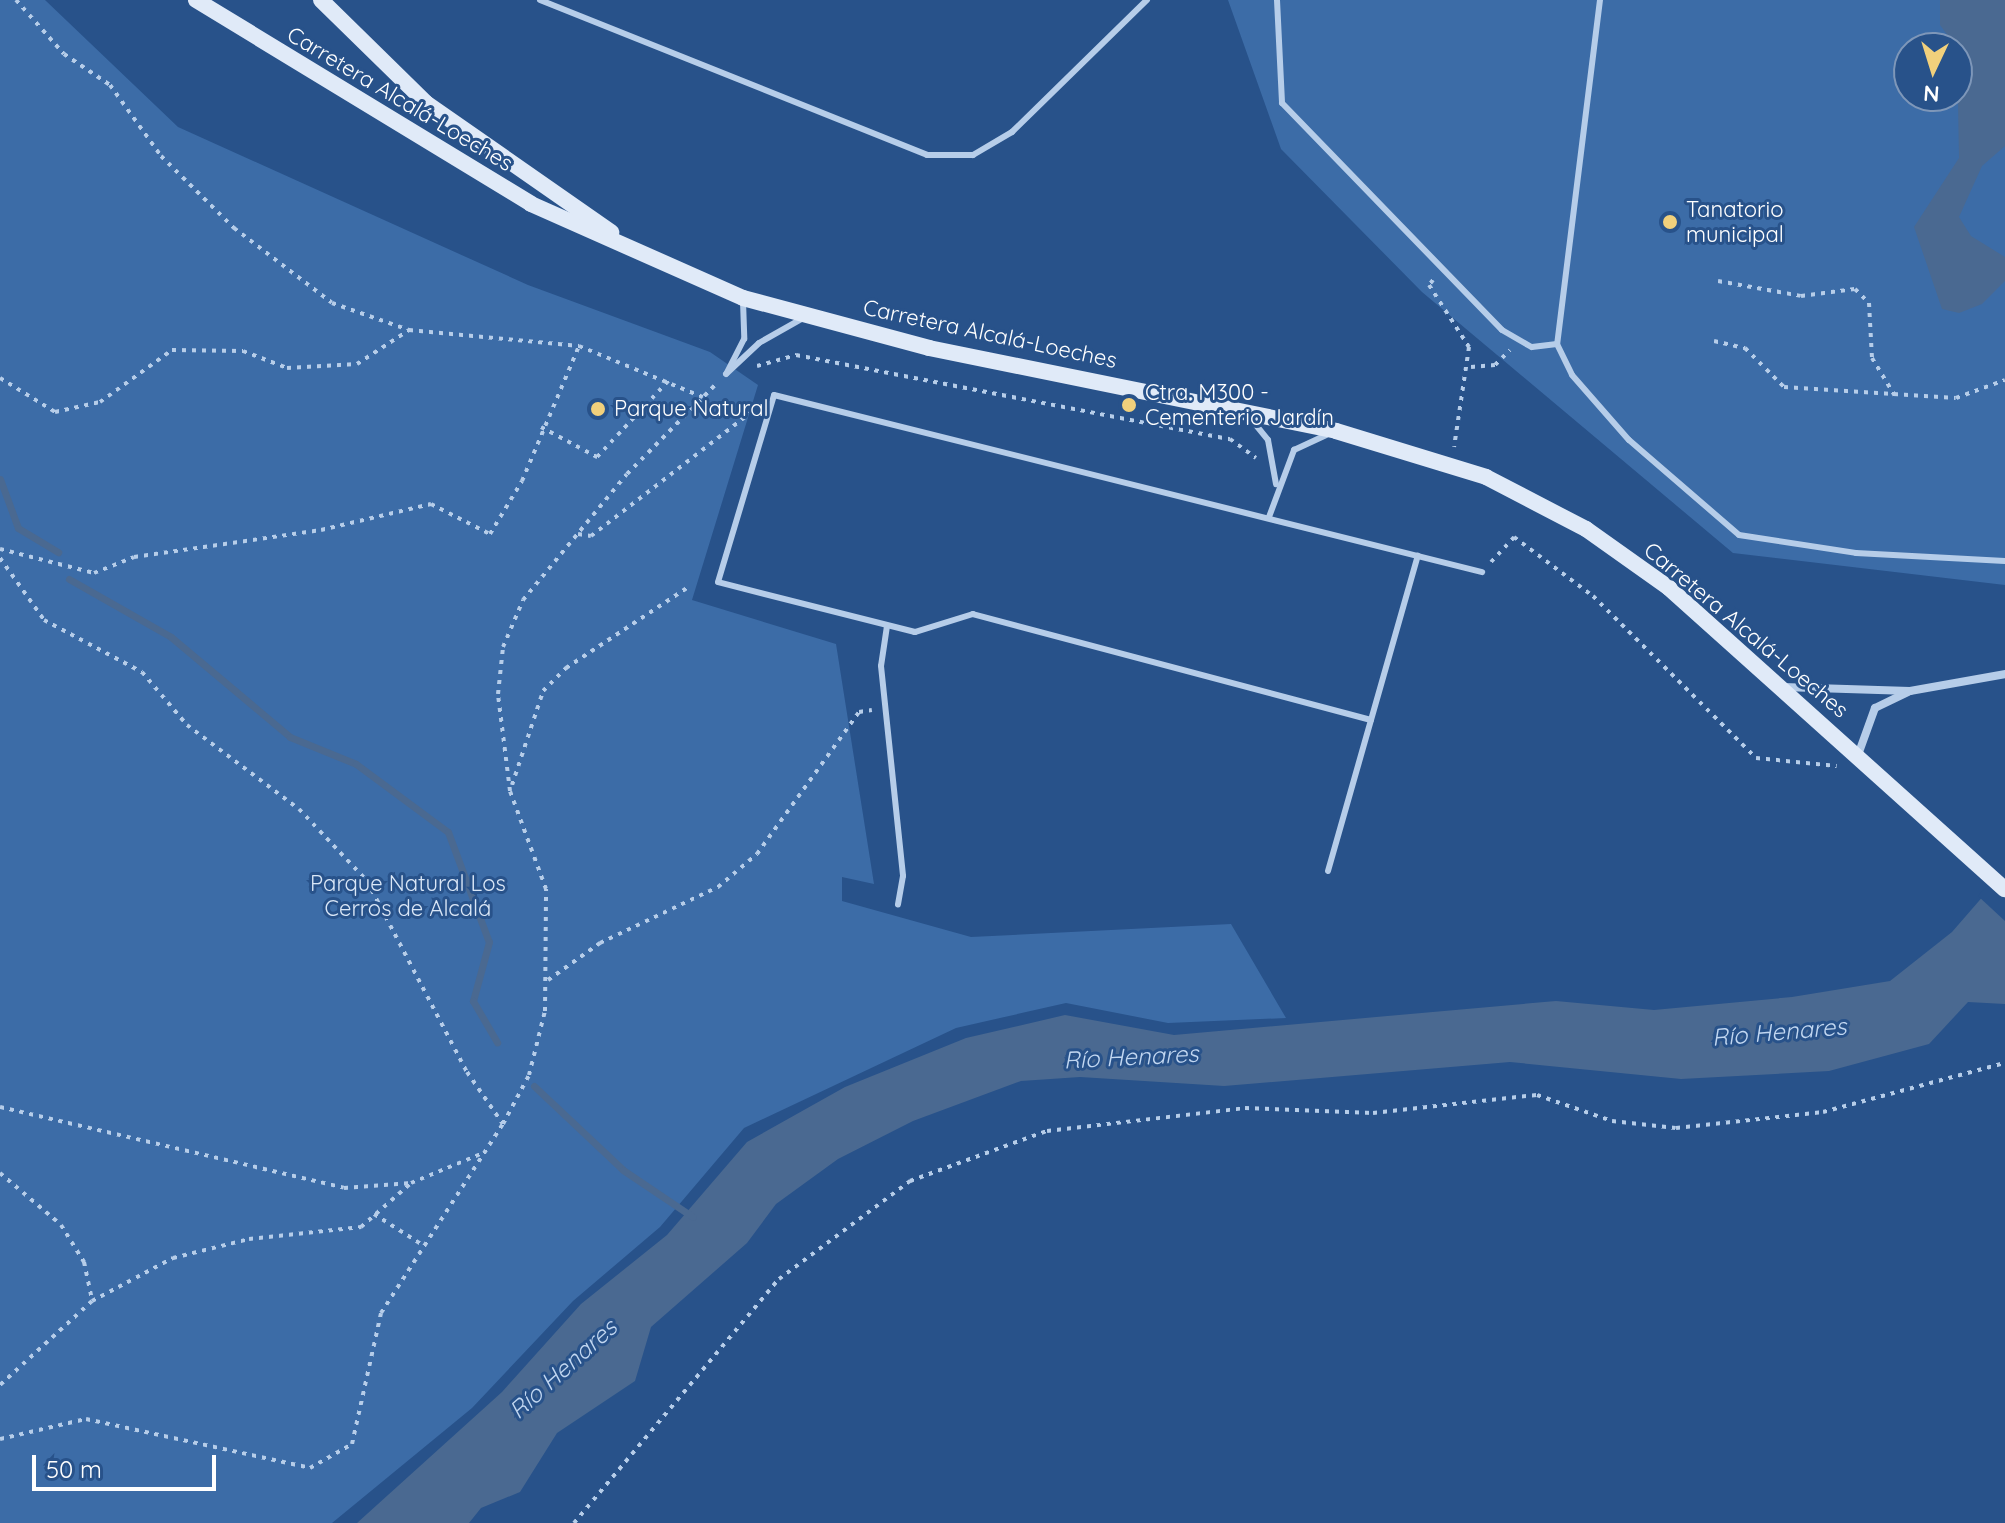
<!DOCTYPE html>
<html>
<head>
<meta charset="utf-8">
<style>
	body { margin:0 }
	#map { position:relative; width:2005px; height:1523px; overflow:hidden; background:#28528a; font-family:Quicksand,sans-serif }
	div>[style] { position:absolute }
	.green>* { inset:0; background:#3c6ca7 }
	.water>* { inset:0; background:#4a6991 }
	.pier>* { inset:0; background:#28528a }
	.stream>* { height:7px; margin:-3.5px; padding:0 3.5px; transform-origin:3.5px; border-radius:3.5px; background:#4a6991 }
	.path>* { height:4px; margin-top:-2px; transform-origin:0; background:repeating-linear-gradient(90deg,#b6cde9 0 4px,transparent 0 10px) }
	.service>* { height:6px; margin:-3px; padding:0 3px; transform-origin:3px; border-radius:3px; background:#b6cde9 }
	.minor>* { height:8px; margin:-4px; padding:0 4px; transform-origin:4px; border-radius:4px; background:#b6cde9 }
	.secondary>* { height:16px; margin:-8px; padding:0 8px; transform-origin:8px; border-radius:8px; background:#e0eaf8 }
	.dots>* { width:22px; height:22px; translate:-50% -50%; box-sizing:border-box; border:4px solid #28528a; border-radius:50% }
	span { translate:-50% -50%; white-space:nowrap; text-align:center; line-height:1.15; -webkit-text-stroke:6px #28528a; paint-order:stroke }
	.street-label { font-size:22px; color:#fff }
	.poi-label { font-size:22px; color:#fff }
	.left { translate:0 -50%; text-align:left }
	.park-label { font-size:22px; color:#dae7f7 }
	.water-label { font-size:24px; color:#c2d7f1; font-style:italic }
	.north { position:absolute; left:1893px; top:32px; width:80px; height:80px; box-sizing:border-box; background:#28528a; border:2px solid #7e97b9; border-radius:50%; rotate:184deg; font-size:22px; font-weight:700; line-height:32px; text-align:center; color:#fff }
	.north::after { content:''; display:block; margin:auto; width:28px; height:36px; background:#f1d07c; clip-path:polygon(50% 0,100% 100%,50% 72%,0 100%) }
	.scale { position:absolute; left:32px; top:1455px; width:184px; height:36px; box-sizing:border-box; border:4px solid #fff; border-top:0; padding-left:10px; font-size:24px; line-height:28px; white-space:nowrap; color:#fff; -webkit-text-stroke:6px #28528a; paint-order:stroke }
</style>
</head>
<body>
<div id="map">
	<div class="green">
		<i style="clip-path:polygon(0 0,45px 0,178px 127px,528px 285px,710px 352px,758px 385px,692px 600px,836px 644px,874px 884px,842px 877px,842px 901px,971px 937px,1231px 924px,1286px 1018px,1168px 1023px,1066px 1003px,956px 1028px,744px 1128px,660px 1227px,573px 1301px,472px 1408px,332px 1523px,0 1523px)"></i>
		<i style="clip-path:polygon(evenodd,1228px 0,2005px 0,2005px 585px,1733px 553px,1422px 292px,1281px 149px,1228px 0,1909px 48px,1957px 48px,1957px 96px,1909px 96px,1909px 48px)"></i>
	</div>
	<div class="water">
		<i style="clip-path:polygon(1940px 0,2005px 0,2005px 146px,1982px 166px,1959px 217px,1971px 236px,2005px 257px,2005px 281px,1982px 304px,1959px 313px,1942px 309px,1914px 227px,1959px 158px,1957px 48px,1940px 25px)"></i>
		<i style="clip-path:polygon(2005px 871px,2005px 1004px,1968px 1002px,1929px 1044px,1829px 1071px,1681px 1079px,1510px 1062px,1224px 1086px,1080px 1077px,1021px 1081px,913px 1121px,838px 1159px,776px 1204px,747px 1243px,651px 1327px,635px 1381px,557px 1433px,520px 1492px,481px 1508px,469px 1523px,357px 1523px,502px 1392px,581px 1304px,667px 1235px,747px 1142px,845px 1087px,966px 1038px,1065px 1015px,1174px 1035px,1556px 1001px,1654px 1010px,1792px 997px,1890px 981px,1952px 932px)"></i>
	</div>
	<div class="pier">
		<i style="clip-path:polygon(2005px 867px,2005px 921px,1978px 896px)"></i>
	</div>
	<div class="stream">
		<i style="left:0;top:479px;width:52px;rotate:69.8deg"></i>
		<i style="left:18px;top:528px;width:47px;rotate:31deg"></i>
		<i style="left:69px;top:579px;width:117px;rotate:29.6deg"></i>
		<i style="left:171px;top:637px;width:155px;rotate:40deg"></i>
		<i style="left:290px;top:737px;width:71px;rotate:22.2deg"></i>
		<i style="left:356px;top:764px;width:114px;rotate:36.5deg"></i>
		<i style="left:448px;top:832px;width:117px;rotate:69.6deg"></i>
		<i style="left:489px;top:942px;width:61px;rotate:105.2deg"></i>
		<i style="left:473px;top:1001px;width:48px;rotate:59.7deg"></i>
		<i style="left:534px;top:1086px;width:122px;rotate:43.3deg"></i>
		<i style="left:623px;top:1170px;width:84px;rotate:33.9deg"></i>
	</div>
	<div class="path">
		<i style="left:16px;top:0;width:72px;rotate:48.4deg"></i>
		<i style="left:64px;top:54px;width:55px;rotate:34deg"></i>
		<i style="left:110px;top:85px;width:87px;rotate:54.3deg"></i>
		<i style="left:161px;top:156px;width:103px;rotate:44.6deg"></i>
		<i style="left:234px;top:228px;width:123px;rotate:37.4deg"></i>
		<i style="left:332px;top:303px;width:82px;rotate:19.3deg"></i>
		<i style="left:409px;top:330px;width:171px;rotate:5.4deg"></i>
		<i style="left:579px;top:346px;width:134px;rotate:22.4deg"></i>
		<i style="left:1433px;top:280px;width:6px;rotate:129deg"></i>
		<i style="left:1429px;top:285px;width:74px;rotate:57.2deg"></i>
		<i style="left:1469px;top:347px;width:101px;rotate:98.5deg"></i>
		<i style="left:1718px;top:281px;width:84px;rotate:10.2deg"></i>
		<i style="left:1801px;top:296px;width:54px;rotate:-7.4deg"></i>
		<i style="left:1855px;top:289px;width:20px;rotate:45deg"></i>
		<i style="left:1869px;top:303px;width:55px;rotate:86.9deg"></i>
		<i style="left:1872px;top:358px;width:44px;rotate:58.8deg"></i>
		<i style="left:1714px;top:341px;width:32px;rotate:13deg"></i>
		<i style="left:1745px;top:348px;width:55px;rotate:45deg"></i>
		<i style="left:1784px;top:387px;width:172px;rotate:3.7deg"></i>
		<i style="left:1956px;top:398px;width:52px;rotate:-20.2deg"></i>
		<i style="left:757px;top:366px;width:41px;rotate:-15.8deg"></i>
		<i style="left:796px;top:355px;width:442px;rotate:11deg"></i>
		<i style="left:1230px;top:439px;width:32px;rotate:36deg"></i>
		<i style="left:1471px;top:367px;width:24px;rotate:-5deg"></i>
		<i style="left:1495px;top:365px;width:21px;rotate:-45deg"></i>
		<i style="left:0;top:378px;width:65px;rotate:31.7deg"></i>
		<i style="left:55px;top:412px;width:46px;rotate:-12.5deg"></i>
		<i style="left:100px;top:402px;width:89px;rotate:-35.8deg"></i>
		<i style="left:172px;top:350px;width:71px;rotate:0.8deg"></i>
		<i style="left:243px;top:351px;width:47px;rotate:21.1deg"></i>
		<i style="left:287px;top:368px;width:70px;rotate:-3.3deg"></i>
		<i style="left:357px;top:364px;width:62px;rotate:-33.2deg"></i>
		<i style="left:541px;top:427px;width:64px;rotate:28.2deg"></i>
		<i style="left:597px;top:457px;width:105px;rotate:-46.9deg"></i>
		<i style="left:578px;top:534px;width:13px;rotate:9deg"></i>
		<i style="left:591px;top:536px;width:205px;rotate:-37.7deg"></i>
		<i style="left:0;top:549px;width:97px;rotate:14.3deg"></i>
		<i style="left:94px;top:573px;width:43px;rotate:-21.8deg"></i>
		<i style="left:134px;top:557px;width:189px;rotate:-8.2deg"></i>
		<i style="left:321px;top:530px;width:113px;rotate:-13.3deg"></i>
		<i style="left:431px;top:504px;width:66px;rotate:27deg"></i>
		<i style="left:490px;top:534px;width:62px;rotate:-58.9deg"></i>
		<i style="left:522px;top:481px;width:147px;rotate:-67.1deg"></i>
		<i style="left:0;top:558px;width:76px;rotate:54.6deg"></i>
		<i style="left:44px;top:620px;width:111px;rotate:28deg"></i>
		<i style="left:142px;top:672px;width:70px;rotate:49.7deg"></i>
		<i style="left:187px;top:725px;width:140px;rotate:36.9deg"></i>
		<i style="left:299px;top:809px;width:99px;rotate:46.6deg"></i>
		<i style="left:367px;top:881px;width:216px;rotate:62.4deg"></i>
		<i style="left:467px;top:1072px;width:63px;rotate:55.3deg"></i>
		<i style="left:1491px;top:562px;width:34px;rotate:-47deg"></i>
		<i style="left:1514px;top:537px;width:99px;rotate:36.8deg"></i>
		<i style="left:1593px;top:596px;width:230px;rotate:44.8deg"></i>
		<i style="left:1756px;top:758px;width:81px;rotate:5.6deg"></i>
		<i style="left:512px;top:785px;width:99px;rotate:-71.7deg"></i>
		<i style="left:543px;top:691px;width:33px;rotate:-45deg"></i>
		<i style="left:566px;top:668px;width:149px;rotate:-33.5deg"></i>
		<i style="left:548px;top:980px;width:64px;rotate:-35.4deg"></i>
		<i style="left:600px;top:943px;width:131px;rotate:-25.4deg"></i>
		<i style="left:718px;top:887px;width:51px;rotate:-40.2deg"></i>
		<i style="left:757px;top:854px;width:175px;rotate:-54.3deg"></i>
		<i style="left:859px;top:712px;width:13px;rotate:-9deg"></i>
		<i style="left:0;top:1107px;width:353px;rotate:13.2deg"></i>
		<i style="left:344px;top:1188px;width:67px;rotate:-4.3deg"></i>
		<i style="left:411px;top:1183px;width:78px;rotate:-22.6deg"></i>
		<i style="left:0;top:1173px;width:80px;rotate:40.4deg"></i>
		<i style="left:61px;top:1225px;width:44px;rotate:58.1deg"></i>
		<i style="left:84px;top:1262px;width:40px;rotate:78deg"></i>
		<i style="left:92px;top:1301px;width:125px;rotate:137.6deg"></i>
		<i style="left:374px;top:1214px;width:56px;rotate:32.6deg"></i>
		<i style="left:92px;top:1301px;width:92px;rotate:-28deg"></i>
		<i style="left:173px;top:1258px;width:78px;rotate:-14deg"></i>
		<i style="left:249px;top:1239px;width:113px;rotate:-6.1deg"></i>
		<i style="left:361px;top:1227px;width:67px;rotate:-41.3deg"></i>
		<i style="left:0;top:1439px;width:88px;rotate:-13.1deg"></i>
		<i style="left:86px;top:1419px;width:229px;rotate:12.3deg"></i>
		<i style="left:310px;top:1468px;width:48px;rotate:-29.7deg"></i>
		<i style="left:352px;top:1444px;width:134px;rotate:-77.5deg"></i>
		<i style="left:381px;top:1313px;width:225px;rotate:-57.2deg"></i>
		<i style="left:503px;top:1124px;width:55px;rotate:-62deg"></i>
		<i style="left:529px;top:1075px;width:66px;rotate:-76deg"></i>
		<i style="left:545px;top:1011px;width:122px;rotate:-89.5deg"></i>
		<i style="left:546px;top:889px;width:104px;rotate:-110.2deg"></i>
		<i style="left:510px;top:791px;width:98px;rotate:-97.1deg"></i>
		<i style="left:498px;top:694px;width:47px;rotate:-83.9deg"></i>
		<i style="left:503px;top:647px;width:51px;rotate:-66.9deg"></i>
		<i style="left:523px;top:600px;width:163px;rotate:-50.5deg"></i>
		<i style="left:627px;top:474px;width:128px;rotate:-45.3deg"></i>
		<i style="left:574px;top:1523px;width:319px;rotate:-50deg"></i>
		<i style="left:779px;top:1279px;width:164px;rotate:-36.8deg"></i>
		<i style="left:910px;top:1181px;width:146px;rotate:-20.1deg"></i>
		<i style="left:1047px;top:1131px;width:199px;rotate:-6.6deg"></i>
		<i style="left:1245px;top:1108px;width:128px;rotate:2.2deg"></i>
		<i style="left:1373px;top:1113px;width:165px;rotate:-6.3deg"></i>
		<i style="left:1537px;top:1095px;width:79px;rotate:19.1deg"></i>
		<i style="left:1612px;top:1121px;width:64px;rotate:6.2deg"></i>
		<i style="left:1676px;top:1128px;width:148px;rotate:-6.2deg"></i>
		<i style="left:1823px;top:1112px;width:188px;rotate:-15.1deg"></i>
	</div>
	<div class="service">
		<i style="left:540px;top:0;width:417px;rotate:21.8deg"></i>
		<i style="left:927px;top:155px;width:46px"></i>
		<i style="left:973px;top:155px;width:45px;rotate:-30.5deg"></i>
		<i style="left:1012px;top:132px;width:189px;rotate:-44.4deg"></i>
		<i style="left:1277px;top:0;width:103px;rotate:87.2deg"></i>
		<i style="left:1282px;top:103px;width:316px;rotate:45.9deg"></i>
		<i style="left:1502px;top:330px;width:34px;rotate:30deg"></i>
		<i style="left:1532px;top:347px;width:25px;rotate:-7deg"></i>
		<i style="left:1600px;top:0;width:347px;rotate:97.1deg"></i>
		<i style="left:1557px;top:344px;width:34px;rotate:64deg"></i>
		<i style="left:1572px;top:375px;width:86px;rotate:48.8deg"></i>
		<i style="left:1629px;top:440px;width:145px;rotate:40.8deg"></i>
		<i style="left:1739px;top:535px;width:118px;rotate:8.7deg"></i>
		<i style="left:1856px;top:553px;width:149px;rotate:3.1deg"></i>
		<i style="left:743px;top:301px;width:38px;rotate:88deg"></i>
		<i style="left:744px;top:339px;width:39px;rotate:117deg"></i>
		<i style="left:726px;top:374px;width:45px;rotate:-43.2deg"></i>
		<i style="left:759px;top:343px;width:51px;rotate:-29.6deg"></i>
		<i style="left:1251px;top:419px;width:27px;rotate:51deg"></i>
		<i style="left:1268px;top:440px;width:45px;rotate:79.7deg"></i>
		<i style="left:1269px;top:517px;width:72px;rotate:-69.5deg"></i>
		<i style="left:1294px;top:450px;width:35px;rotate:-25deg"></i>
		<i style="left:887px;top:626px;width:40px;rotate:98.5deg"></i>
		<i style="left:881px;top:666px;width:211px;rotate:84deg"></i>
		<i style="left:903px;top:876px;width:29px;rotate:100deg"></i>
		<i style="left:1371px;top:720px;width:412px;rotate:-165.1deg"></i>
		<i style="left:973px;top:614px;width:61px;rotate:162.8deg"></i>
		<i style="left:915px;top:632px;width:203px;rotate:-165.8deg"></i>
		<i style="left:718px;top:582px;width:195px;rotate:-73.3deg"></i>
		<i style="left:774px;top:395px;width:730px;rotate:14.04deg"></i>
		<i style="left:1328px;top:871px;width:328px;rotate:-74.1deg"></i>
	</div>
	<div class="minor">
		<i style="left:1783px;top:687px;width:127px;rotate:1.8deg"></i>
		<i style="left:1910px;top:691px;width:97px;rotate:-10.1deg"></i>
		<i style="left:1858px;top:755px;width:50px;rotate:-70.1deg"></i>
		<i style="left:1875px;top:708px;width:37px;rotate:-26deg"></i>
	</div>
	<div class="secondary">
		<i style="left:196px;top:0;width:392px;rotate:31.3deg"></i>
		<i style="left:531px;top:204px;width:232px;rotate:23.9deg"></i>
		<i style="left:743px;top:298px;width:193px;rotate:15deg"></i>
		<i style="left:929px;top:348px;width:415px;rotate:11.5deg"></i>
		<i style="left:1336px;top:431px;width:157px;rotate:17deg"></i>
		<i style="left:1486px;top:477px;width:113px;rotate:27.5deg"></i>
		<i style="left:1586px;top:529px;width:102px;rotate:35.4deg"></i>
		<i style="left:1669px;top:588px;width:451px;rotate:41.9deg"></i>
		<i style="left:321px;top:0;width:147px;rotate:44.4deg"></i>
		<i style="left:426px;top:103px;width:226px;rotate:34.9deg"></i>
	</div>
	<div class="dots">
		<i style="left:1670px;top:222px;background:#f1d07c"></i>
		<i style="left:1129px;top:405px;background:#f1d07c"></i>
		<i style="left:598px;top:409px;background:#f1d07c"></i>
	</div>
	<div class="street-label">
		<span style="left:400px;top:99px;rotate:31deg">Carretera Alcalá-Loeches</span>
		<span style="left:990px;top:334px;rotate:12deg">Carretera Alcalá-Loeches</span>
		<span style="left:1746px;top:630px;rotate:40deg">Carretera Alcalá-Loeches</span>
	</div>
	<div class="poi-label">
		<span class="left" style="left:1686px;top:222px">Tanatorio<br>municipal</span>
		<span class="left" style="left:1145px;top:405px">Ctra. M300 -<br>Cementerio Jardín</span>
		<span class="left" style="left:614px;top:409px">Parque Natural</span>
	</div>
	<div class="park-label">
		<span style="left:408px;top:896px">Parque Natural Los<br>Cerros de Alcalá</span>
	</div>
	<div class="water-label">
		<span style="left:1779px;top:1032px;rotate:-5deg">Río Henares</span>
		<span style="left:1131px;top:1057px;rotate:-3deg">Río Henares</span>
		<span style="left:563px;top:1369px;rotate:-42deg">Río Henares</span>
	</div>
	<div class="north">N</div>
	<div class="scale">50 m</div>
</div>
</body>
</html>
